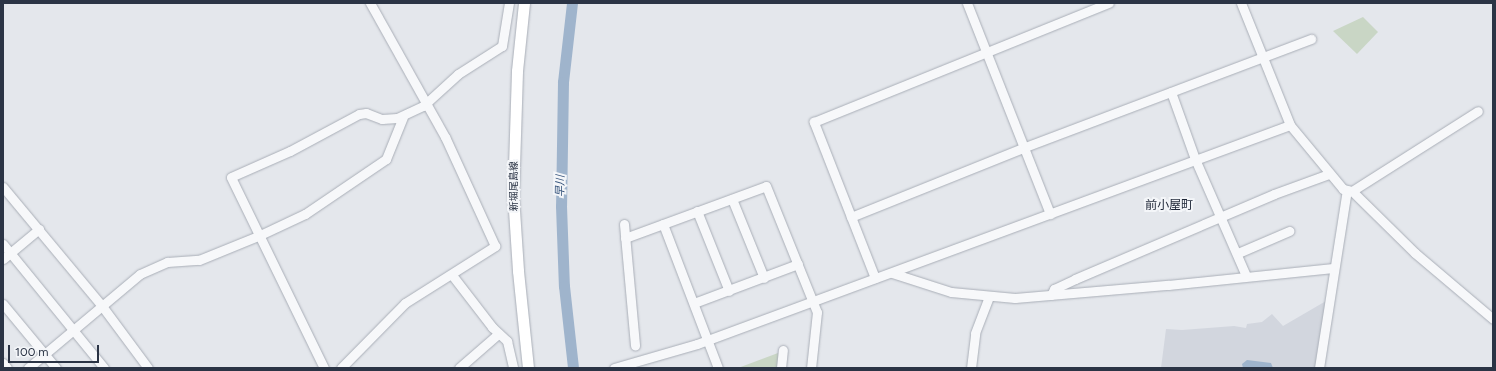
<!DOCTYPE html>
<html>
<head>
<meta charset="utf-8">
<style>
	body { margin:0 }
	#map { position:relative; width:1496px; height:371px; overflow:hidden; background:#e4e7ec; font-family:Figtree,"Noto Sans JP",sans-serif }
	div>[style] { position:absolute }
	.built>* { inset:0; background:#d2d6de }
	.green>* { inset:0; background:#c9d6c5 }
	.water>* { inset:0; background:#9fb4cc }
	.river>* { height:11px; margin:-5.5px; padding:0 5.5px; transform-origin:5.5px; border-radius:5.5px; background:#9fb4cc }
	.roads { filter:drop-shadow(0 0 1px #a9aeb7) drop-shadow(0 0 1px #a9aeb7) }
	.minor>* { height:9px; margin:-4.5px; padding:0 4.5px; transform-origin:4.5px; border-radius:4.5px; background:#f7f8fa }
	.major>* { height:11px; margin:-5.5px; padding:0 5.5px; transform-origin:5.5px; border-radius:5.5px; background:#fff }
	span { translate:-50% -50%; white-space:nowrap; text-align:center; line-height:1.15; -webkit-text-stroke:4px #f4f6f9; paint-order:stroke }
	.street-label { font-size:10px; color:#2b3445 }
	.water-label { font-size:11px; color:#34527a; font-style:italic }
	.quarter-label { font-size:12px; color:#1d2536 }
	.frame { position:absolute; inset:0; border:4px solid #2b3445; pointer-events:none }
	.scale { position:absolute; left:8px; top:345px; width:91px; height:18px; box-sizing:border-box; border:2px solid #2b3445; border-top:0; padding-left:5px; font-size:12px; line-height:14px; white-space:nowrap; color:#2b3445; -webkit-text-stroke:3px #f4f6f9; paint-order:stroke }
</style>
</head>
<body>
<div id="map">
	<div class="built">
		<i style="clip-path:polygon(1326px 301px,1316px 368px,1161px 368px,1166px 329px,1182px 330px,1234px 326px,1246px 328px,1247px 324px,1262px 322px,1272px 314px,1283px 326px)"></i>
	</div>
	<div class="green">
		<i style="clip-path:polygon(1363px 17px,1378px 32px,1357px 54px,1333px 31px)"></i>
		<i style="clip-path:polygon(778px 353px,781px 355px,779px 368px,738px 368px)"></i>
	</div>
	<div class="water">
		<i style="clip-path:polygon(1247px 360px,1271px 363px,1273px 368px,1243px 368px,1242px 364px)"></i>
	</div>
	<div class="river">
		<i style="left:572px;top:3px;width:80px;rotate:96.5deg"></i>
		<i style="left:563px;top:82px;width:124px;rotate:90.9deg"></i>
		<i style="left:561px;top:206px;width:80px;rotate:87.9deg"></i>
		<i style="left:564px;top:286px;width:82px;rotate:83.7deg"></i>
	</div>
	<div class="roads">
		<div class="minor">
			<i style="left:967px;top:3px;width:227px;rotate:68.5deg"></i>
			<i style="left:1241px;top:3px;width:131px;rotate:68.1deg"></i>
			<i style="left:1290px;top:125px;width:83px;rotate:50.4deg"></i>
			<i style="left:1343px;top:189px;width:9px;rotate:13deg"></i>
			<i style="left:1352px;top:191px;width:149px;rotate:-32.4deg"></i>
			<i style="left:1171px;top:92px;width:71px;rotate:70.3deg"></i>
			<i style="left:1195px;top:159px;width:128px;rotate:66.4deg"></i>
			<i style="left:3px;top:187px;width:155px;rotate:50.2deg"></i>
			<i style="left:102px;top:306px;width:77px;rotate:53.4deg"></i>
			<i style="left:1352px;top:191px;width:88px;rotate:44.5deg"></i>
			<i style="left:1415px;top:253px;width:102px;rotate:40.2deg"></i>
			<i style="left:732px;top:199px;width:85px;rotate:67.9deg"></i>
			<i style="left:697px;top:211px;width:86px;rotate:68.2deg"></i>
			<i style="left:851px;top:217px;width:188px;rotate:-21.9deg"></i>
			<i style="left:1025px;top:147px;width:306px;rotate:-20.7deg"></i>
			<i style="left:624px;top:224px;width:122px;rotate:84.8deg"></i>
			<i style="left:663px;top:224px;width:154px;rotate:69.1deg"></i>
			<i style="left:625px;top:238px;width:150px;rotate:-20.2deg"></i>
			<i style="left:766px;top:186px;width:136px;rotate:68deg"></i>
			<i style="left:817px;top:312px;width:56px;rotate:96.1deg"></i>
			<i style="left:3px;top:244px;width:160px;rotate:50.8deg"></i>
			<i style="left:1238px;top:253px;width:56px;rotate:-23.3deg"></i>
			<i style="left:3px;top:259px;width:47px;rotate:-39.8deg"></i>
			<i style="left:892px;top:273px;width:62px;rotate:17.9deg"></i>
			<i style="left:951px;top:292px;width:64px;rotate:5.4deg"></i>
			<i style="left:1015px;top:298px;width:154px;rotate:-4.9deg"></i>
			<i style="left:1168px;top:285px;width:166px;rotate:-5.9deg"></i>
			<i style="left:452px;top:275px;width:66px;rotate:52.4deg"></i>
			<i style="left:492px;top:327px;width:21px;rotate:43deg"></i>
			<i style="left:507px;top:341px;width:28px;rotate:77deg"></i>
			<i style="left:875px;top:278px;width:168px;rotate:-111.4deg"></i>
			<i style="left:814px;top:122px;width:318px;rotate:-22deg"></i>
			<i style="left:1051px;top:295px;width:7px;rotate:-63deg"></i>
			<i style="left:1054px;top:289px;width:23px;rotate:-25deg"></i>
			<i style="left:1075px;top:279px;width:216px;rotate:-23.1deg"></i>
			<i style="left:1274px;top:194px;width:59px;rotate:-20deg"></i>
			<i style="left:694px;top:303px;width:111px;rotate:-20.6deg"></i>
			<i style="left:3px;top:304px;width:83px;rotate:50.4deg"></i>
			<i style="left:3px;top:363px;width:6px;rotate:51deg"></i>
			<i style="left:28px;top:368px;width:146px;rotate:-40deg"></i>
			<i style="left:140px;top:274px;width:30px;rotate:-24deg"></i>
			<i style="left:167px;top:262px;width:32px;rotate:-4deg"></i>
			<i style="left:199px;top:260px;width:64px;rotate:-22.1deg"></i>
			<i style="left:258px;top:236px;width:52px;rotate:-25.1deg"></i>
			<i style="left:305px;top:214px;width:98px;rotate:-34.2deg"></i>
			<i style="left:386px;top:159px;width:45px;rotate:-68deg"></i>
			<i style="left:324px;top:368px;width:212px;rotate:-116deg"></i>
			<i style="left:231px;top:177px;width:64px;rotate:-23.8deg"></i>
			<i style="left:290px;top:151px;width:78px;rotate:-28.2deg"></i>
			<i style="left:359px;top:114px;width:7px;rotate:-8deg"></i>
			<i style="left:366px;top:113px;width:17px;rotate:21deg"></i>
			<i style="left:382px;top:119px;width:15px;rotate:-4deg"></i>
			<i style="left:397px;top:118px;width:29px;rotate:-25deg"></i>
			<i style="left:423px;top:106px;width:47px;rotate:-42.4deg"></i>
			<i style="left:458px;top:74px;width:52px;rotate:-32.5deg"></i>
			<i style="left:502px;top:46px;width:44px;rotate:-80.8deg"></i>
			<i style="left:341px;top:368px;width:91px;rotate:-45.4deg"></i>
			<i style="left:405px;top:303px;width:107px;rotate:-32.3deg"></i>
			<i style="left:495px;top:246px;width:120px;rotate:-114.6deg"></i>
			<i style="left:445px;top:137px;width:154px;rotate:-119.2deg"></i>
			<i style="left:459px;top:368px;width:52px;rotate:-41.1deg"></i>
			<i style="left:614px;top:368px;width:86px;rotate:-16.1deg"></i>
			<i style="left:697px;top:344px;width:632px;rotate:-20.27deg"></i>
			<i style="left:781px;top:368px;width:18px;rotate:-84deg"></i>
			<i style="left:971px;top:368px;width:35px;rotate:-83deg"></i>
			<i style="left:975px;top:333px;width:39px;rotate:-69deg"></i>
			<i style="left:1319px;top:368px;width:180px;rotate:-81.1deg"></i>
		</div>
		<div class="major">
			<i style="left:524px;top:3px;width:68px;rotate:95.9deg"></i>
			<i style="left:517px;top:71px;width:124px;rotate:91.8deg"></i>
			<i style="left:513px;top:195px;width:76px;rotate:86.2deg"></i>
			<i style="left:518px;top:271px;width:98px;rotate:84.1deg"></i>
		</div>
	</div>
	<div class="street-label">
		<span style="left:514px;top:186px;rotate:-90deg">新堀尾島線</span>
	</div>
	<div class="water-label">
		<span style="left:561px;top:186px;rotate:-89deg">早川</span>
	</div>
	<div class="quarter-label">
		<span style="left:1169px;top:206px">前小屋町</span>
	</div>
	<div class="frame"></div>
	<div class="scale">100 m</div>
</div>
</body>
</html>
